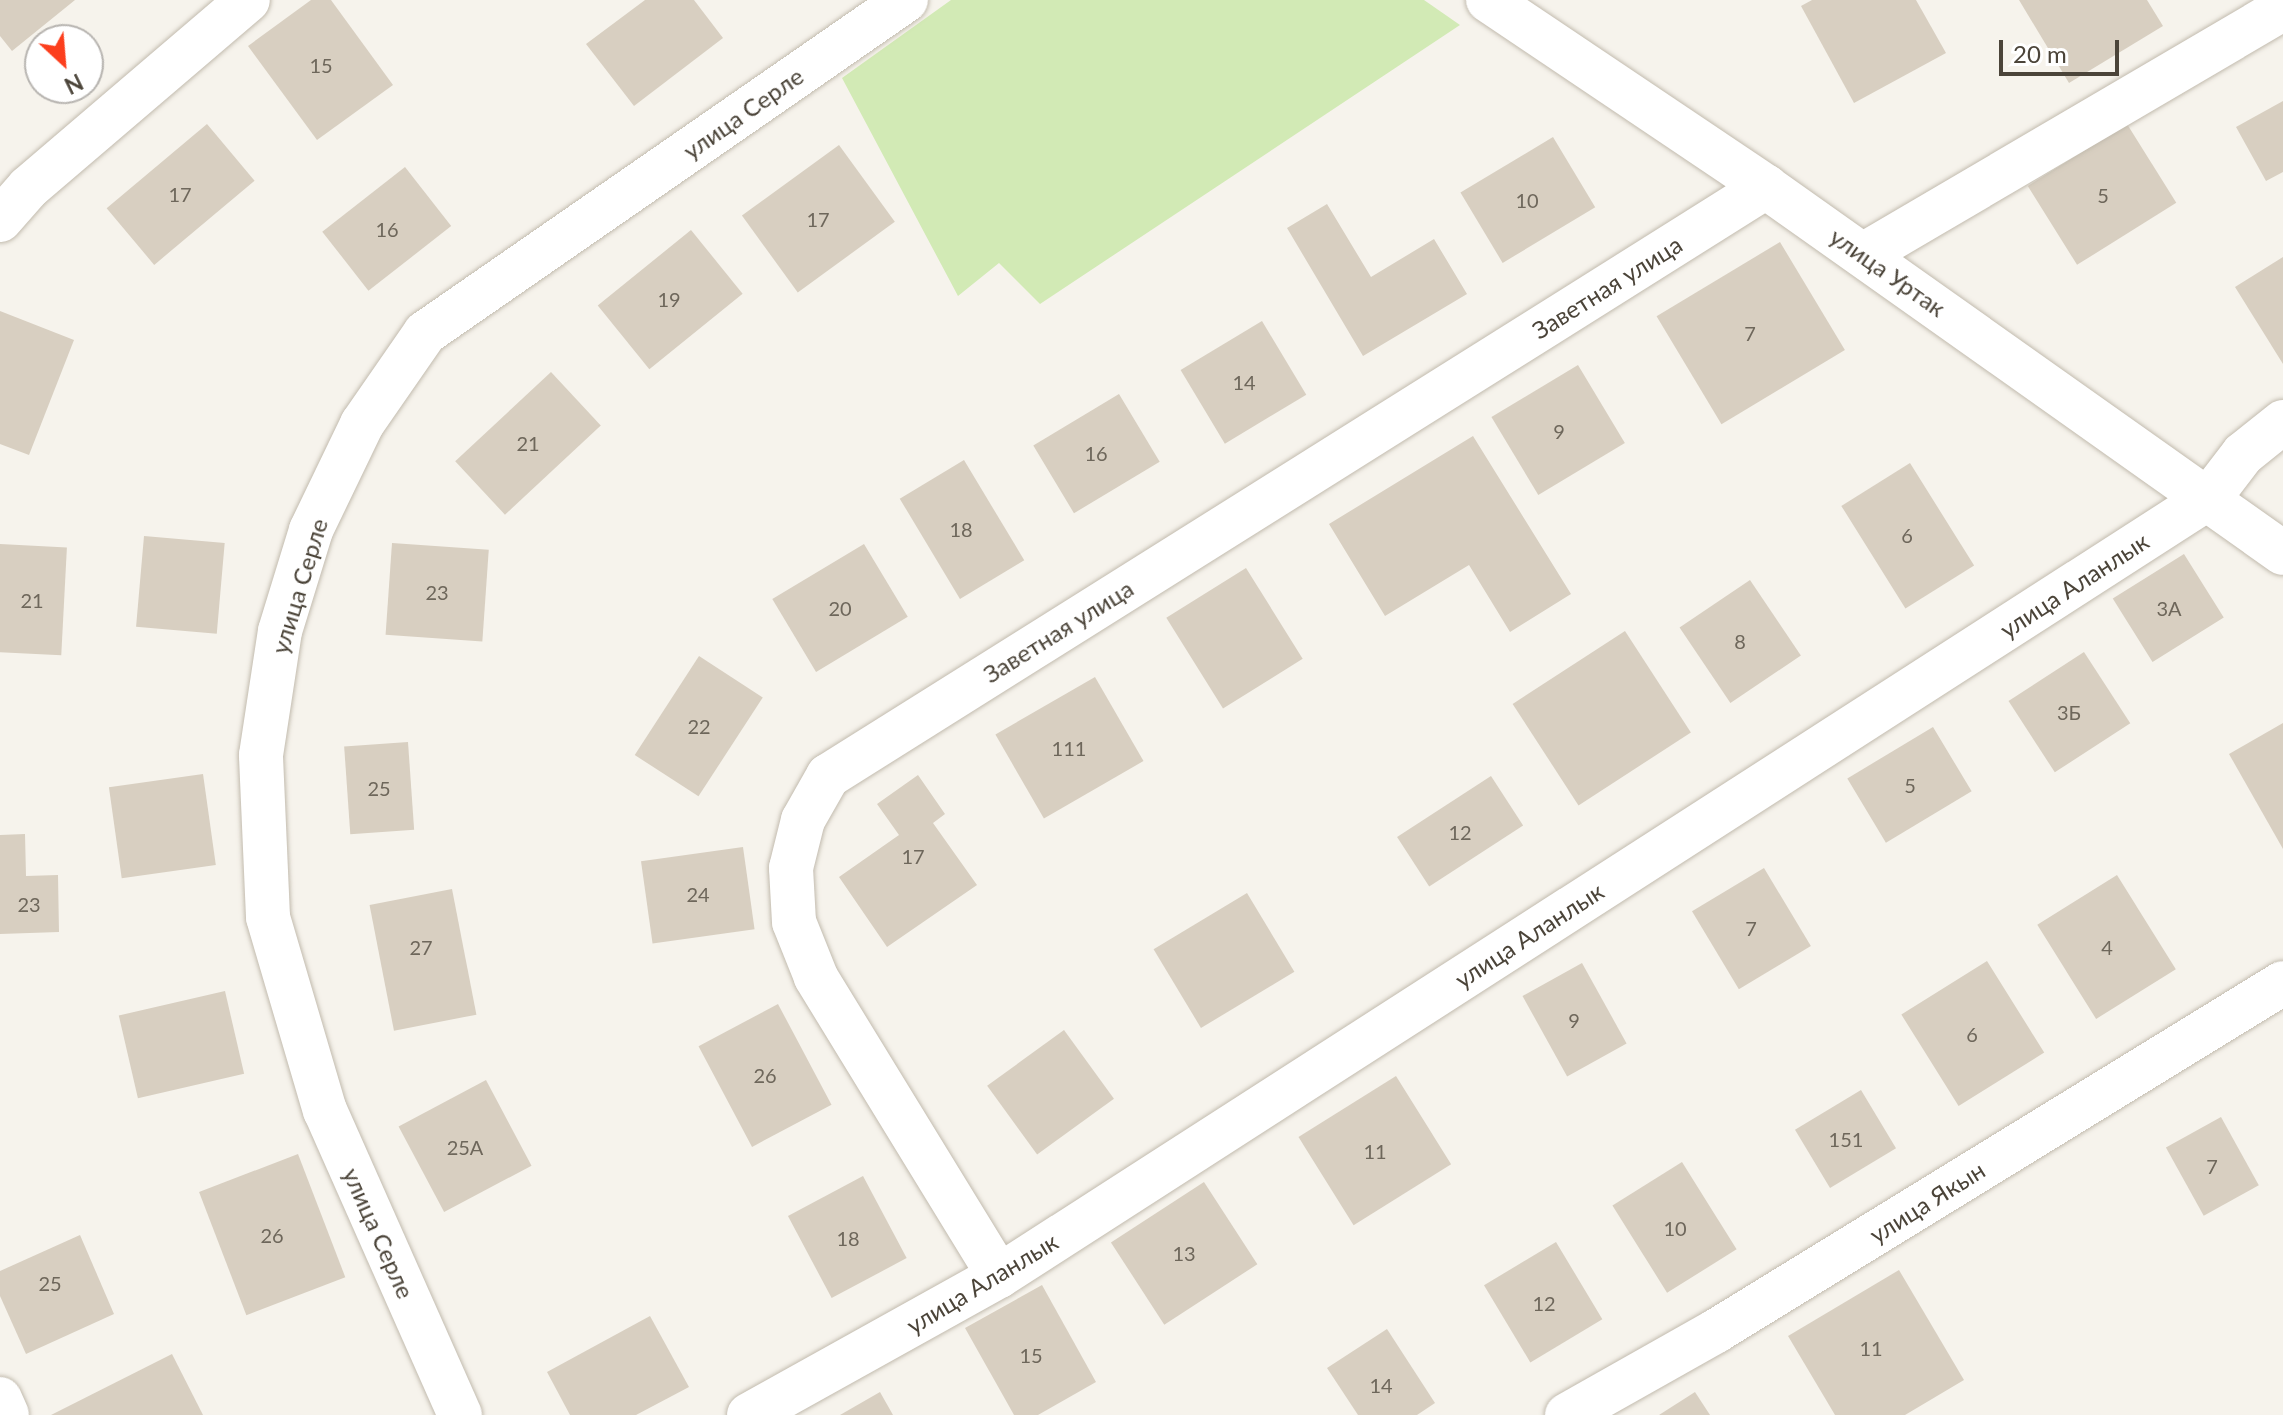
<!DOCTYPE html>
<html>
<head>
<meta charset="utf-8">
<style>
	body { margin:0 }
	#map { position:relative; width:2283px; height:1415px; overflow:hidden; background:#f6f3ec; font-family:Lato,sans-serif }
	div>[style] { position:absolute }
	.green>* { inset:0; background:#d2eab5 }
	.building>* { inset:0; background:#d8cfc1; transform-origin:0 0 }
	.roads { filter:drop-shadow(0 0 2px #c2bbae) drop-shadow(0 0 2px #c2bbae) }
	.street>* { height:44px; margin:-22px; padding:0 22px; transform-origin:22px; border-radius:22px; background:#fff }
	span { translate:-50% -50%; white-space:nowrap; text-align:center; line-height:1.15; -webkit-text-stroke:6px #fff; paint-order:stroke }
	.number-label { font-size:20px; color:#6e675b }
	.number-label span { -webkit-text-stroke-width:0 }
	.street-label { font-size:24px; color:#4b4439 }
	.north { position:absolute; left:24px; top:24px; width:80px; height:80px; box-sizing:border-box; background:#fff; border:2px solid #b7b4b0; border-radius:50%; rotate:154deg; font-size:22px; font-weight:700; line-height:32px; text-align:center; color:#4b4439 }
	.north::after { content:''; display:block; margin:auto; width:28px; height:36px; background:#fc3f1d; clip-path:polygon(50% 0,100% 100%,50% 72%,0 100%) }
	.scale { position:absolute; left:1999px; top:40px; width:120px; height:36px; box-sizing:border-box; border:4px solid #4b4439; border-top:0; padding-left:10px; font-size:24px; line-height:28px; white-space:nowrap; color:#4b4439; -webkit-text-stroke:6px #fff; paint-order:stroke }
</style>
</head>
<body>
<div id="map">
	<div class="green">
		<i style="clip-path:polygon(951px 0,1424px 0,1460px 25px,1040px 304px,999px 263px,958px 296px,842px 78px)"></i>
	</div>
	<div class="building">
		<i style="clip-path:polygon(0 0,75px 0,12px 51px,0 36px)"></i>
		<i style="clip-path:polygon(311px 0,331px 0,393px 85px,317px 140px,248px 46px)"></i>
		<i style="clip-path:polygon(645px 0,694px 0,723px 38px,634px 106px,586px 44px)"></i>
		<i style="clip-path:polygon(1812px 0,1916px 0,1946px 53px,1854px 103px,1801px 6px)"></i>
		<i style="clip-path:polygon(2019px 0,2147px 0,2163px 26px,2069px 83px)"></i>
		<i style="clip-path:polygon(2283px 101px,2283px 172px,2266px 181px,2236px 127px)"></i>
		<i style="left:207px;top:124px;width:74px;height:131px;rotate:50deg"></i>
		<i style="left:2127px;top:124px;width:93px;height:117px;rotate:58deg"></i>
		<i style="left:1553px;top:137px;width:82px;height:108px;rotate:59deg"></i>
		<i style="left:839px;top:145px;width:95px;height:120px;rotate:54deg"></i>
		<i style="left:405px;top:167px;width:75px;height:105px;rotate:52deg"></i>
		<i style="clip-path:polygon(1327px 204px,1371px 277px,1434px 239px,1467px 294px,1363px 356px,1287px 228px)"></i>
		<i style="left:691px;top:230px;width:82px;height:120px;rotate:51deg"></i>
		<i style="left:1780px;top:242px;width:126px;height:144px;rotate:59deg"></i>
		<i style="clip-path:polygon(2283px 257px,2283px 364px,2235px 287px)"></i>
		<i style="clip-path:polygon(0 311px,74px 340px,29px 455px,0 444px)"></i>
		<i style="left:1262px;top:321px;width:86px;height:95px;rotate:59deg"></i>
		<i style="left:1578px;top:365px;width:91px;height:101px;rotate:59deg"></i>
		<i style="left:551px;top:372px;width:73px;height:131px;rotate:47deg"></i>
		<i style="left:1119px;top:394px;width:79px;height:100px;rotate:59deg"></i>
		<i style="clip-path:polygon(1473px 436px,1571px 594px,1510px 632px,1469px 565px,1385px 616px,1329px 524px)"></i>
		<i style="left:964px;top:460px;width:117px;height:75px;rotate:59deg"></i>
		<i style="left:1910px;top:463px;width:121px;height:81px;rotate:58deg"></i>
		<i style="left:144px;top:536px;width:81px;height:91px;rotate:5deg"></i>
		<i style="left:392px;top:543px;width:97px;height:92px;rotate:4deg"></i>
		<i style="left:0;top:544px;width:67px;height:108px;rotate:3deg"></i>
		<i style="left:864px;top:544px;width:85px;height:107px;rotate:59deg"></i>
		<i style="left:2184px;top:554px;width:75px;height:84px;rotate:58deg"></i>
		<i style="left:1246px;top:568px;width:107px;height:94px;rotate:58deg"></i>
		<i style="left:1750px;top:580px;width:91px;height:85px;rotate:56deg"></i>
		<i style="left:1625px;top:631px;width:121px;height:134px;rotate:57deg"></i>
		<i style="left:2084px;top:652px;width:85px;height:90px;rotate:57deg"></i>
		<i style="left:699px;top:656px;width:76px;height:118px;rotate:33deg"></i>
		<i style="left:1095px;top:677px;width:97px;height:115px;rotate:60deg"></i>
		<i style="clip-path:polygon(2283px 723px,2283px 849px,2229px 754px)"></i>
		<i style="left:1933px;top:727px;width:75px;height:100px;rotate:59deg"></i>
		<i style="left:408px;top:742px;width:88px;height:64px;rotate:86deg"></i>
		<i style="left:203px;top:774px;width:92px;height:95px;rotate:82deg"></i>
		<i style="clip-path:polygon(918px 775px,945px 814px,933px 823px,977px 885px,887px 947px,839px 877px,899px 835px,877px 804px)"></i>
		<i style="left:1491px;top:776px;width:59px;height:112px;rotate:57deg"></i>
		<i style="clip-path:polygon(25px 834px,26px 876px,58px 875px,59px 932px,0 934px,0 835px)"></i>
		<i style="left:743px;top:847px;width:83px;height:103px;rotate:82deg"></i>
		<i style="left:1764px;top:868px;width:91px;height:84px;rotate:59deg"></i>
		<i style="left:2117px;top:875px;width:111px;height:94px;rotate:58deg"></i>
		<i style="left:452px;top:889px;width:128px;height:84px;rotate:79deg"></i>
		<i style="left:1247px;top:893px;width:92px;height:109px;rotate:59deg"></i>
		<i style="left:1987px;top:961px;width:108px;height:101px;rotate:58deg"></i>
		<i style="left:1582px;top:963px;width:92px;height:68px;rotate:61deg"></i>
		<i style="left:225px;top:991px;width:85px;height:109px;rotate:77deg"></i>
		<i style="left:778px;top:1004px;width:114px;height:90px;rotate:62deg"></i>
		<i style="left:1064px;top:1030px;width:85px;height:95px;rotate:54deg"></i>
		<i style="left:1396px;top:1076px;width:104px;height:115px;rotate:58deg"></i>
		<i style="left:486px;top:1080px;width:97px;height:99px;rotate:62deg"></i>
		<i style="left:1861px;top:1090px;width:68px;height:77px;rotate:59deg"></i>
		<i style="left:2221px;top:1117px;width:78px;height:63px;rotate:61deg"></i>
		<i style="left:298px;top:1154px;width:132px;height:106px;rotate:69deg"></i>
		<i style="left:1682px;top:1162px;width:103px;height:82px;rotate:58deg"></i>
		<i style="left:863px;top:1176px;width:93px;height:85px;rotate:62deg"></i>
		<i style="left:1204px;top:1182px;width:98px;height:111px;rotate:57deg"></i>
		<i style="clip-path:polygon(80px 1235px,114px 1314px,26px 1354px,0 1296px,0 1271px)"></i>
		<i style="left:1556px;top:1242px;width:90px;height:84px;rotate:59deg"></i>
		<i style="clip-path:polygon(1899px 1270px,1964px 1380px,1905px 1415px,1835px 1415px,1788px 1336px)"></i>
		<i style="clip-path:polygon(1042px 1285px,1096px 1382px,1038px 1415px,1014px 1415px,965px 1328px)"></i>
		<i style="clip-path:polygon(650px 1316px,689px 1387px,636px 1415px,570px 1415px,547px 1372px)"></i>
		<i style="clip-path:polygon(1387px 1329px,1435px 1403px,1417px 1415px,1358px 1415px,1327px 1368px)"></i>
		<i style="clip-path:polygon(172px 1354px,203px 1415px,51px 1415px)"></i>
		<i style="clip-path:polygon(880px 1392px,893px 1415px,840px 1415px)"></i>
		<i style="clip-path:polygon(1695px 1392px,1710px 1415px,1659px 1415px)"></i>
	</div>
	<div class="roads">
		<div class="street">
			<i style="left:1488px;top:0;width:335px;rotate:33.9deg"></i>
			<i style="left:1766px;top:187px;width:633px;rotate:35.3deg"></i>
			<i style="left:0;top:220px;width:43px;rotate:-48.8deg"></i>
			<i style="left:28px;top:188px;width:289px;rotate:-40.5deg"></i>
			<i style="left:1863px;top:255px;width:487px;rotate:-30.4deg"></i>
			<i style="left:999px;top:1276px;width:351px;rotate:-121.5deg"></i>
			<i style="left:816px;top:977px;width:59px;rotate:-111.8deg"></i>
			<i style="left:794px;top:922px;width:54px;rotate:-93.2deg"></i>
			<i style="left:791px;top:868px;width:49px;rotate:-76deg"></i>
			<i style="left:803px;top:820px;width:51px;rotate:-60.4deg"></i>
			<i style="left:828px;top:776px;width:1108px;rotate:-32.13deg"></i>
			<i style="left:0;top:1399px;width:17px;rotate:66deg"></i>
			<i style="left:460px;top:1415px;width:333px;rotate:-113.9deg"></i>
			<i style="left:325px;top:1111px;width:202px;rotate:-106.4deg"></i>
			<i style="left:268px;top:917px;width:162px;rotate:-92.5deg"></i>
			<i style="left:261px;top:755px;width:125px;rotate:-81.3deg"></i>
			<i style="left:280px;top:631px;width:106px;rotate:-72.9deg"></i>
			<i style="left:311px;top:530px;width:118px;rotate:-64.3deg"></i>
			<i style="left:362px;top:424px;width:111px;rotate:-55.3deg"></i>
			<i style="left:425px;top:333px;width:585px;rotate:-34.7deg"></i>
			<i style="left:749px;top:1415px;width:286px;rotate:-29.1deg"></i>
			<i style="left:999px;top:1276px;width:1440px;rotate:-32.75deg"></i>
			<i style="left:2210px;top:497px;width:54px;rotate:-52.5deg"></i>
			<i style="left:2243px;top:454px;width:51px;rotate:-38.7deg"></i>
			<i style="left:1567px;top:1415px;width:171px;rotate:-29.4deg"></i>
			<i style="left:1716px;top:1331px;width:665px;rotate:-31.54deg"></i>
		</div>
	</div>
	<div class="number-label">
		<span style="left:321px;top:65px">15</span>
		<span style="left:180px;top:194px">17</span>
		<span style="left:2103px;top:195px">5</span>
		<span style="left:1527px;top:200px">10</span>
		<span style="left:818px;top:219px">17</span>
		<span style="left:387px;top:229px">16</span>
		<span style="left:669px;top:299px">19</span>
		<span style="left:1750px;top:333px">7</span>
		<span style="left:1244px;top:382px">14</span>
		<span style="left:1559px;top:431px">9</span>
		<span style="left:528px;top:443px">21</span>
		<span style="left:1096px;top:453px">16</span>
		<span style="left:961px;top:529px">18</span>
		<span style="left:1907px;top:535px">6</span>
		<span style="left:437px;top:592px">23</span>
		<span style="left:32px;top:600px">21</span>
		<span style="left:840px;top:608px">20</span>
		<span style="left:2169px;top:608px">3А</span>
		<span style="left:1740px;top:641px">8</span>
		<span style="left:2069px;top:712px">3Б</span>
		<span style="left:699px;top:726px">22</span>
		<span style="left:1069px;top:748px">111</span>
		<span style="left:1910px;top:785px">5</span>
		<span style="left:379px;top:788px">25</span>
		<span style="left:1460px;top:832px">12</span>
		<span style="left:913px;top:856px">17</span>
		<span style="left:698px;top:894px">24</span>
		<span style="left:29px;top:904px">23</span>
		<span style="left:1751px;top:928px">7</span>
		<span style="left:421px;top:947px">27</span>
		<span style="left:2107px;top:947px">4</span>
		<span style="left:1574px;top:1020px">9</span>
		<span style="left:1972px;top:1034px">6</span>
		<span style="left:765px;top:1075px">26</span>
		<span style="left:1846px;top:1139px">151</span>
		<span style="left:465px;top:1147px">25А</span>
		<span style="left:1375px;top:1151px">11</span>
		<span style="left:2212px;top:1166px">7</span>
		<span style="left:1675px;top:1228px">10</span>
		<span style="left:272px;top:1235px">26</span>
		<span style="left:848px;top:1238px">18</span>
		<span style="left:1184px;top:1253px">13</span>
		<span style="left:50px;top:1283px">25</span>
		<span style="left:1544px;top:1303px">12</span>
		<span style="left:1871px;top:1348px">11</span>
		<span style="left:1031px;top:1355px">15</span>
		<span style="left:1381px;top:1385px">14</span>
	</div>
	<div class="street-label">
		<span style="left:743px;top:113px;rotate:-35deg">улица Серле</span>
		<span style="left:1888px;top:272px;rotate:35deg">улица Уртак</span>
		<span style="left:1607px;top:287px;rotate:-32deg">Заветная улица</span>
		<span style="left:2074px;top:585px;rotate:-33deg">улица Аланлык</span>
		<span style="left:299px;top:586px;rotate:-73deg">улица Серле</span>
		<span style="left:1058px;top:631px;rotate:-32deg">Заветная улица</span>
		<span style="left:1529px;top:935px;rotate:-33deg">улица Аланлык</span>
		<span style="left:1927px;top:1202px;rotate:-32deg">улица Якын</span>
		<span style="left:379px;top:1233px;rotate:66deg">улица Серле</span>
		<span style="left:982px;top:1283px;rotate:-31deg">улица Аланлык</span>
	</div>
	<div class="north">N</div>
	<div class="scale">20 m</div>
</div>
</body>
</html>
